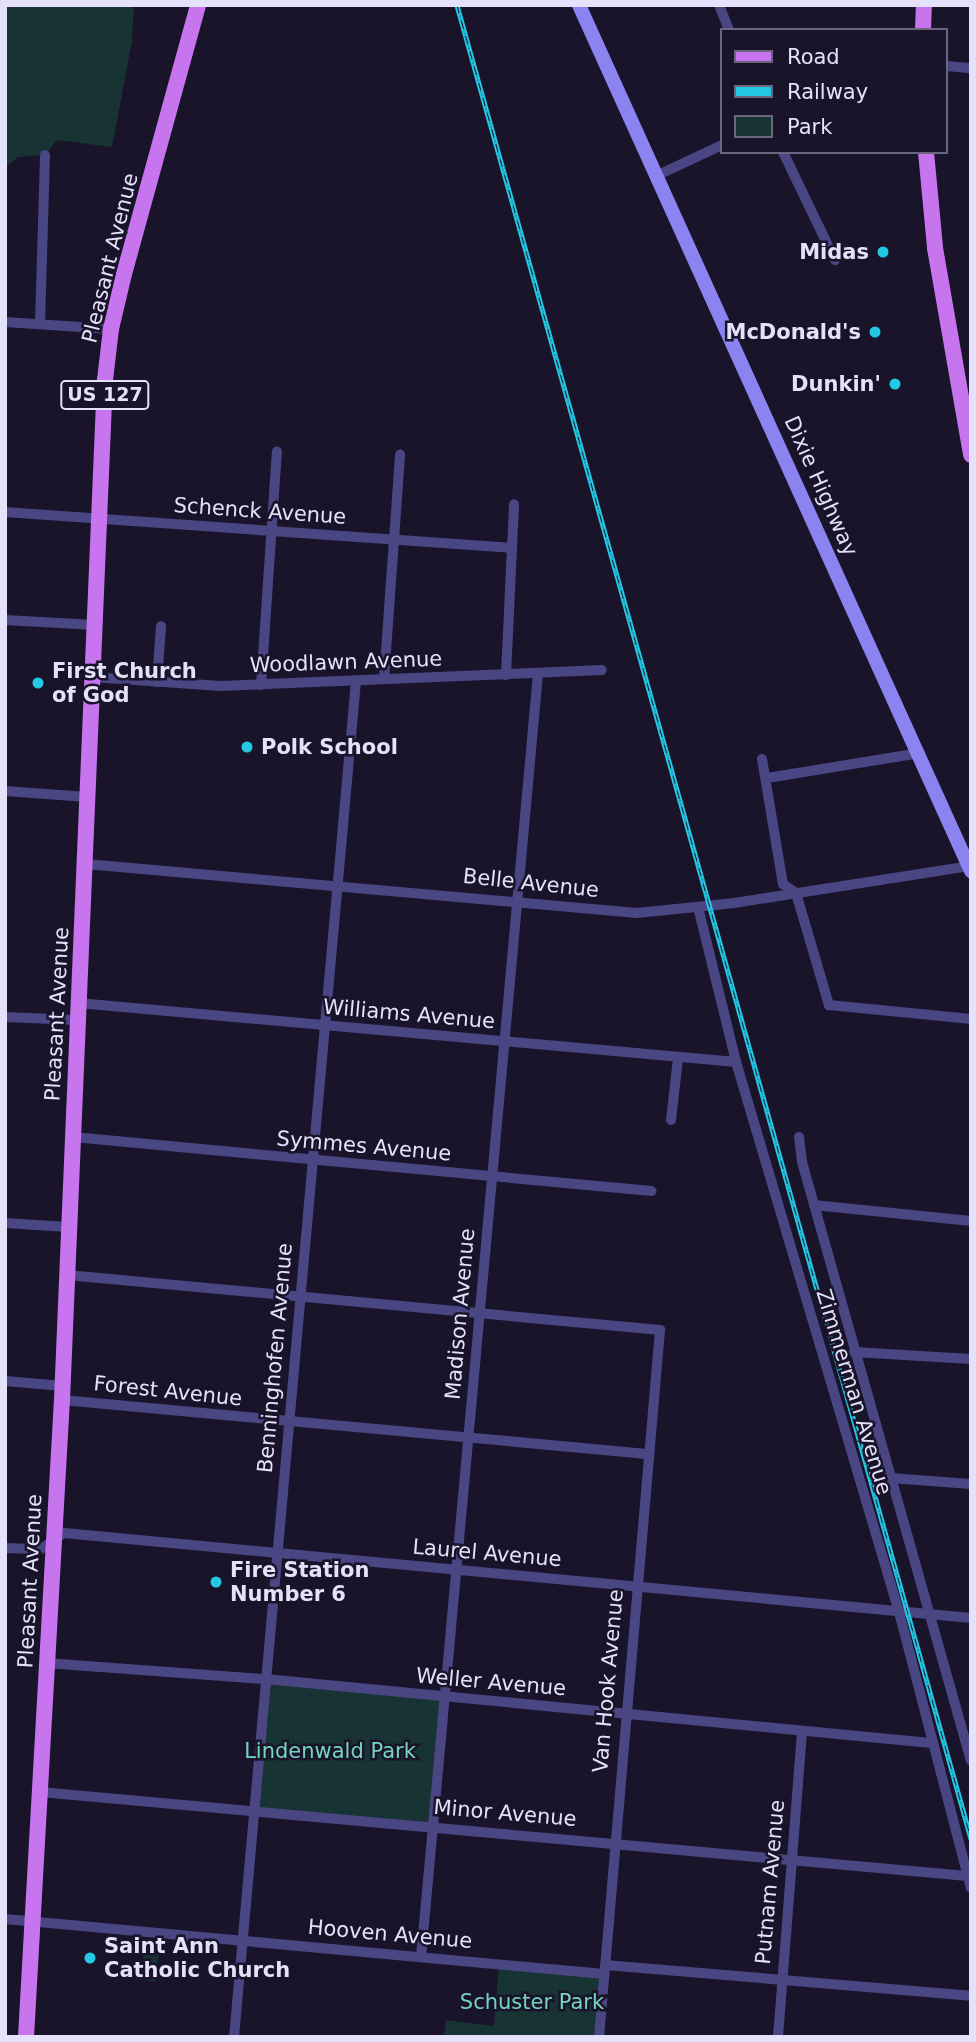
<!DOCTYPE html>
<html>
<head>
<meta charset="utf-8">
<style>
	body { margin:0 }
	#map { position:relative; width:976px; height:2042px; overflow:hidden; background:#19142a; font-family:"DejaVu Sans",sans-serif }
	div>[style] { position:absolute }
	.green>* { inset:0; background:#183333; transform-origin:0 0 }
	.street>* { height:10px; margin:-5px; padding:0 5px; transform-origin:5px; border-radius:5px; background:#4a4583 }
	.secondary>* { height:14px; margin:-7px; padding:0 7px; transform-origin:7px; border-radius:7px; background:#8b83f0 }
	.primary>* { height:16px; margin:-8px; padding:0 8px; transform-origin:8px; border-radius:8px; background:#c775ef }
	.rail>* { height:5px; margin-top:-2.5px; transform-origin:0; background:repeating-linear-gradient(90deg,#19142a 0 8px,#23c8e5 0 16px); box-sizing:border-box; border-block:2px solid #23c8e5 }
	.dots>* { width:19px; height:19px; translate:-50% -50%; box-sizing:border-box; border:4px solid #19142a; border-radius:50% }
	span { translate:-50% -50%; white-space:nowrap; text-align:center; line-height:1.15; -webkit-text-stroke:5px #19142a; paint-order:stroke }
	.shield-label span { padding:2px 5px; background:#19142a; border:2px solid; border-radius:5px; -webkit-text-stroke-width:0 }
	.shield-label { font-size:19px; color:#e5e1fb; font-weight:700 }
	.poi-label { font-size:21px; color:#e5e1fb; font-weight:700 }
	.right { translate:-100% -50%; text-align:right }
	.left { translate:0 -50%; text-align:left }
	.street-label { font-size:21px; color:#e5e1fb }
	.park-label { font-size:21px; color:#74d4c1 }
	.frame { position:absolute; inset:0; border:7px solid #e5e1fb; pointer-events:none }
	.legend { position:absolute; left:720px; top:28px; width:228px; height:126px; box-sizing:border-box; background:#19142a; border:2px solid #6b667e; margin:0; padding:9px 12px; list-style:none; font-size:21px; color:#e5e1fb }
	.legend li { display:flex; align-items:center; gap:14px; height:35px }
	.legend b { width:35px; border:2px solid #6b667e }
</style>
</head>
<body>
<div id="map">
	<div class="green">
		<i style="clip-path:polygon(5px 5px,134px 5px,132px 41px,112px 147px,57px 140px,45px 155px,18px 157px,5px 168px)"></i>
		<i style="left:265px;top:1679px;width:182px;height:130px;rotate:6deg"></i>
		<i style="left:144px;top:1952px;width:15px;height:28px;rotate:8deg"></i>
		<i style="clip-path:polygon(499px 1964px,604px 1974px,599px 2037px,444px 2037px,446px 2020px,494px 2026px)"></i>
	</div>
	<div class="street">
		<i style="left:719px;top:5px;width:27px;rotate:68deg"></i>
		<i style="left:946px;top:66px;width:25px;rotate:5deg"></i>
		<i style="left:783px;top:152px;width:120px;rotate:64.3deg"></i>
		<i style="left:656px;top:176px;width:73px;rotate:-25.2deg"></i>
		<i style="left:5px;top:322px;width:106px;rotate:3.8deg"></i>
		<i style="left:40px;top:324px;width:169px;rotate:-88.3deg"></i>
		<i style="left:5px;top:512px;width:508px;rotate:4.06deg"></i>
		<i style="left:5px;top:620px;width:90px;rotate:3.2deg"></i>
		<i style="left:506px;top:675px;width:171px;rotate:-87.3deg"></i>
		<i style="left:92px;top:677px;width:129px;rotate:4deg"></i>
		<i style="left:221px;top:686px;width:381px;rotate:-2.4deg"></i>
		<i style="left:384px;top:679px;width:225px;rotate:-85.9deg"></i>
		<i style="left:157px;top:682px;width:56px;rotate:-85.9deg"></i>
		<i style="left:261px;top:685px;width:234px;rotate:-86.1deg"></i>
		<i style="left:762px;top:759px;width:127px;rotate:80.5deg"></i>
		<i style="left:783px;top:884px;width:16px;rotate:35deg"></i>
		<i style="left:796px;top:893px;width:117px;rotate:73.6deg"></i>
		<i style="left:829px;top:1005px;width:143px;rotate:5.6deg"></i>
		<i style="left:767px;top:778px;width:155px;rotate:-9.3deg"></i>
		<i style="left:5px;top:791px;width:82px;rotate:4.2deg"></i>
		<i style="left:86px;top:864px;width:553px;rotate:5.08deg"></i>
		<i style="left:637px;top:913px;width:98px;rotate:-5.9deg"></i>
		<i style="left:734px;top:903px;width:238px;rotate:-8.9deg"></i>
		<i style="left:698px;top:907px;width:160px;rotate:76.2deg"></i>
		<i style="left:736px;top:1062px;width:574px;rotate:73.49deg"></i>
		<i style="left:899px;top:1612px;width:285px;rotate:75.4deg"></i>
		<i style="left:78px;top:1003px;width:661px;rotate:5.12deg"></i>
		<i style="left:5px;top:1017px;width:72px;rotate:2.4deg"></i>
		<i style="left:671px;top:1120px;width:61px;rotate:-83.5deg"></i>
		<i style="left:73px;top:1137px;width:581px;rotate:5.34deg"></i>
		<i style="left:799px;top:1137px;width:25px;rotate:83deg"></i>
		<i style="left:802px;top:1162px;width:622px;rotate:74.24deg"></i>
		<i style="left:814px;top:1205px;width:158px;rotate:5.8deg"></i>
		<i style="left:5px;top:1223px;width:63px;rotate:3.6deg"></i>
		<i style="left:67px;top:1275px;width:596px;rotate:5.3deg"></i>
		<i style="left:660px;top:1330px;width:710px;rotate:94.93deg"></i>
		<i style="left:854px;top:1352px;width:117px;rotate:3.4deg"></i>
		<i style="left:5px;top:1381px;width:58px;rotate:4.9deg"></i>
		<i style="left:62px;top:1400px;width:587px;rotate:5.27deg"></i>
		<i style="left:890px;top:1478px;width:81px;rotate:4.2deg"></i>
		<i style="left:5px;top:1548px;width:36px;rotate:2deg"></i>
		<i style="left:41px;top:1549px;width:28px;rotate:-35deg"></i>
		<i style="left:64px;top:1533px;width:911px;rotate:5.35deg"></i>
		<i style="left:46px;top:1663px;width:220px;rotate:4.2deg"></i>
		<i style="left:265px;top:1679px;width:669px;rotate:5.49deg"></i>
		<i style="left:40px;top:1792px;width:931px;rotate:5.18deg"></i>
		<i style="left:5px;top:1919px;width:602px;rotate:5.25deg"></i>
		<i style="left:421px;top:1957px;width:1288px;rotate:-84.79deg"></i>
		<i style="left:605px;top:1965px;width:367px;rotate:4.8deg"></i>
		<i style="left:234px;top:2037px;width:1360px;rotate:-84.86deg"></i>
		<i style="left:778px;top:2037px;width:307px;rotate:-85.5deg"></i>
	</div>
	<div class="secondary">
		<i style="left:579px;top:5px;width:951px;rotate:65.65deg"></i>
	</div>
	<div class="primary">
		<i style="left:923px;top:30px;width:25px;rotate:-88deg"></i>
		<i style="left:926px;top:152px;width:96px;rotate:84.6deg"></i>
		<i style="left:935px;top:248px;width:210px;rotate:80.1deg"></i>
		<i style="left:26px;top:2037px;width:638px;rotate:-86.77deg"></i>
		<i style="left:62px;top:1400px;width:1021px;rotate:-87.59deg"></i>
		<i style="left:105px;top:380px;width:51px;rotate:-83.3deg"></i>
		<i style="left:111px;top:329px;width:57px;rotate:-76.7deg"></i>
		<i style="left:124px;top:274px;width:279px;rotate:-74.6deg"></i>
	</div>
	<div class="rail">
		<i style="left:457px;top:5px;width:1905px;rotate:74.34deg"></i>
	</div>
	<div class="dots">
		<i style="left:883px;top:252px;background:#23c8e5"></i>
		<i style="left:875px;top:332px;background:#23c8e5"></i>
		<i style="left:895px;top:384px;background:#23c8e5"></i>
		<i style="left:38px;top:683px;background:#23c8e5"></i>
		<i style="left:247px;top:747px;background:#23c8e5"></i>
		<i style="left:216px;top:1582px;background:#23c8e5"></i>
		<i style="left:90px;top:1958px;background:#23c8e5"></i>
	</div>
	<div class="shield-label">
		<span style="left:105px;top:395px">US 127</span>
	</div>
	<div class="poi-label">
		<span class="right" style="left:869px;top:252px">Midas</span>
		<span class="right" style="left:861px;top:332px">McDonald's</span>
		<span class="right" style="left:881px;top:384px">Dunkin'</span>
		<span class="left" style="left:52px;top:683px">First Church<br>of God</span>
		<span class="left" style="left:261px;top:747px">Polk School</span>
		<span class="left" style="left:230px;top:1582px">Fire Station<br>Number 6</span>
		<span class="left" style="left:104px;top:1958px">Saint Ann<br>Catholic Church</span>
	</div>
	<div class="street-label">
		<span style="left:110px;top:258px;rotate:-76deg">Pleasant Avenue</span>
		<span style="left:821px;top:486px;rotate:66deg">Dixie Highway</span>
		<span style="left:260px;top:511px;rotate:4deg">Schenck Avenue</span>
		<span style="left:346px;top:662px;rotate:-2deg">Woodlawn Avenue</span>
		<span style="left:531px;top:883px;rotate:6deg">Belle Avenue</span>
		<span style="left:57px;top:1014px;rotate:-87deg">Pleasant Avenue</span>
		<span style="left:409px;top:1014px;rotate:5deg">Williams Avenue</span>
		<span style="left:364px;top:1146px;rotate:5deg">Symmes Avenue</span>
		<span style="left:460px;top:1314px;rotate:-85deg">Madison Avenue</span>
		<span style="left:275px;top:1358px;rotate:-85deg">Benninghofen Avenue</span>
		<span style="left:168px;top:1391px;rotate:6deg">Forest Avenue</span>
		<span style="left:854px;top:1392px;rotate:73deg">Zimmerman Avenue</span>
		<span style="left:487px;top:1553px;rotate:5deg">Laurel Avenue</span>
		<span style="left:30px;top:1581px;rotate:-87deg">Pleasant Avenue</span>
		<span style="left:608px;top:1681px;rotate:-85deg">Van Hook Avenue</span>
		<span style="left:491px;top:1682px;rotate:5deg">Weller Avenue</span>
		<span style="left:505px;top:1813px;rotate:5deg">Minor Avenue</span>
		<span style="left:770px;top:1882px;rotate:-85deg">Putnam Avenue</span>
		<span style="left:390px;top:1934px;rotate:5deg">Hooven Avenue</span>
	</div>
	<div class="park-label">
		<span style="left:330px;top:1751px">Lindenwald Park</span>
		<span style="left:532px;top:2002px">Schuster Park</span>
	</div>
	<div class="frame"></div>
	<ul class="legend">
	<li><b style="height:9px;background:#c775ef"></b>Road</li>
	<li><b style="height:9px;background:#23c8e5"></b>Railway</li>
	<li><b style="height:19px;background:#183333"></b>Park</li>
	</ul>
</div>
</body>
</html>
